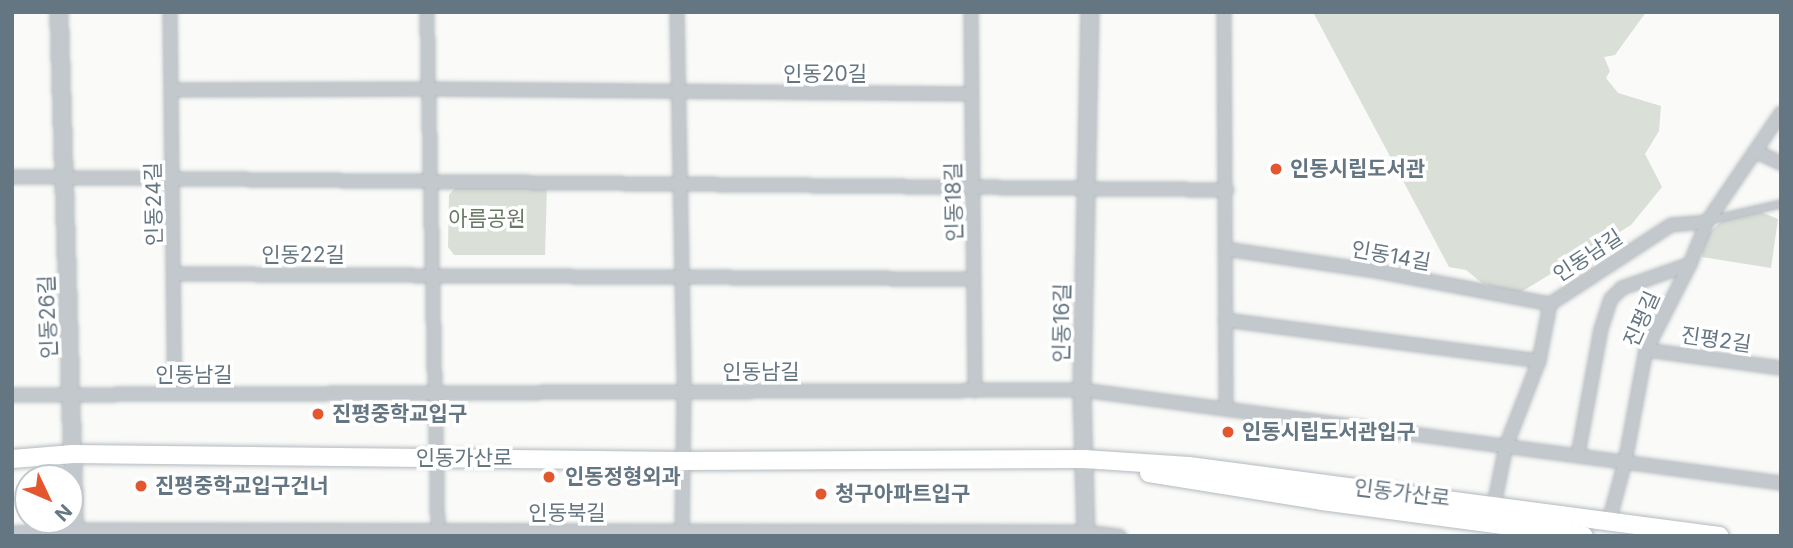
<!DOCTYPE html>
<html>
<head>
<meta charset="utf-8">
<style>
	body { margin:0 }
	#map { position:relative; width:1793px; height:548px; overflow:hidden; background:#fafaf8; font-family:Inter,"Noto Sans KR",sans-serif }
	div>[style] { position:absolute }
	.green>* { inset:0; background:#dadfd7 }
	.roads { filter:drop-shadow(0 0 2px #b3babf) drop-shadow(0 0 2px #b3babf) }
	.service>* { height:6px; margin:-3px; padding:0 3px; transform-origin:3px; border-radius:3px; background:#c3c8cc }
	.minor>* { height:12px; margin:-6px; padding:0 6px; transform-origin:6px; border-radius:6px; background:#c3c8cc }
	.tertiary>* { height:16px; margin:-8px; padding:0 8px; transform-origin:8px; border-radius:8px; background:#c3c8cc }
	.secondary>* { height:18px; margin:-9px; padding:0 9px; transform-origin:9px; border-radius:9px; background:#fff }
	.dots>* { width:19px; height:19px; translate:-50% -50%; box-sizing:border-box; border:4px solid #fff; border-radius:50% }
	span { translate:-50% -50%; white-space:nowrap; text-align:center; line-height:1.15; -webkit-text-stroke:7px #fff; paint-order:stroke }
	.street-label { font-size:21px; color:#657683 }
	.poi-label { font-size:21px; color:#657683; font-weight:700 }
	.left { translate:0 -50%; text-align:left }
	.park-label { font-size:21px; color:#687a64 }
	.frame { position:absolute; inset:0; border:14px solid #657683; pointer-events:none }
	.north { position:absolute; left:14px; top:464px; width:70px; height:70px; box-sizing:border-box; background:#fff; border:2px solid #c1c8cd; border-radius:50%; rotate:134deg; font-size:19px; font-weight:700; line-height:28px; text-align:center; color:#657683 }
	.north::after { content:''; display:block; margin:auto; width:24px; height:32px; background:#e4572e; clip-path:polygon(50% 0,100% 100%,50% 72%,0 100%) }
</style>
</head>
<body>
<div id="map">
	<div class="green">
		<i style="clip-path:polygon(1313px 12px,1646px 12px,1615px 55px,1604px 57px,1610px 71px,1606px 78px,1618px 93px,1661px 106px,1659px 131px,1645px 154px,1662px 187px,1631px 225px,1518px 294px,1482px 283px,1466px 270px,1449px 267px)"></i>
		<i style="clip-path:polygon(461px 181px,547px 186px,545px 255px,454px 255px,448px 247px,449px 195px)"></i>
		<i style="clip-path:polygon(1761px 212px,1778px 219px,1771px 268px,1702px 257px,1703px 238px,1723px 220px)"></i>
	</div>
	<div class="roads">
		<div class="service">
			<i style="left:1711px;top:220px;width:72px;rotate:-12.9deg"></i>
		</div>
		<div class="minor">
			<i style="left:170px;top:12px;width:382px;rotate:89.3deg"></i>
			<i style="left:427px;top:12px;width:524px;rotate:88.8deg"></i>
			<i style="left:677px;top:12px;width:380px;rotate:88.9deg"></i>
			<i style="left:684px;top:392px;width:144px;rotate:90.8deg"></i>
			<i style="left:971px;top:12px;width:379px;rotate:89.4deg"></i>
			<i style="left:1224px;top:12px;width:397px;rotate:89.7deg"></i>
			<i style="left:172px;top:90px;width:257px;rotate:-0.2deg"></i>
			<i style="left:429px;top:89px;width:543px;rotate:0.53deg"></i>
			<i style="left:1757px;top:152px;width:26px;rotate:25deg"></i>
			<i style="left:12px;top:177px;width:1215px;rotate:0.61deg"></i>
			<i style="left:1225px;top:249px;width:153px;rotate:8.3deg"></i>
			<i style="left:1376px;top:271px;width:177px;rotate:10.7deg"></i>
			<i style="left:174px;top:274px;width:800px;rotate:0.36deg"></i>
			<i style="left:1225px;top:320px;width:317px;rotate:7.4deg"></i>
			<i style="left:1646px;top:350px;width:136px;rotate:7.6deg"></i>
			<i style="left:12px;top:395px;width:1070px;rotate:-0.27deg"></i>
			<i style="left:1082px;top:390px;width:705px;rotate:7.58deg"></i>
			<i style="left:1578px;top:455px;width:128px;rotate:-79.7deg"></i>
			<i style="left:1601px;top:329px;width:32px;rotate:-72deg"></i>
			<i style="left:1611px;top:299px;width:16px;rotate:-45deg"></i>
			<i style="left:1622px;top:288px;width:72px;rotate:-19.4deg"></i>
			<i style="left:1494px;top:505px;width:60px;rotate:-78.5deg"></i>
			<i style="left:1506px;top:446px;width:91px;rotate:-68.8deg"></i>
			<i style="left:1539px;top:361px;width:58px;rotate:-79.1deg"></i>
			<i style="left:1550px;top:304px;width:145px;rotate:-33.1deg"></i>
			<i style="left:1671px;top:225px;width:36px;rotate:-5deg"></i>
			<i style="left:1609px;top:521px;width:61px;rotate:-74.8deg"></i>
			<i style="left:1625px;top:462px;width:114px;rotate:-79.4deg"></i>
			<i style="left:1646px;top:350px;width:97px;rotate:-62.9deg"></i>
			<i style="left:1690px;top:264px;width:45px;rotate:-68deg"></i>
			<i style="left:1707px;top:222px;width:132px;rotate:-55.8deg"></i>
			<i style="left:12px;top:533px;width:63px;rotate:-2.7deg"></i>
			<i style="left:75px;top:530px;width:1010px;rotate:0.11deg"></i>
			<i style="left:1085px;top:532px;width:35px;rotate:7deg"></i>
		</div>
		<div class="tertiary">
			<i style="left:59px;top:12px;width:524px;rotate:88.25deg"></i>
			<i style="left:1086px;top:536px;width:146px;rotate:-91.6deg"></i>
			<i style="left:1082px;top:390px;width:378px;rotate:-88.8deg"></i>
		</div>
		<div class="secondary">
			<i style="left:12px;top:459px;width:61px;rotate:-4.7deg"></i>
			<i style="left:73px;top:454px;width:608px;rotate:0.66deg"></i>
			<i style="left:681px;top:461px;width:403px;rotate:-0.3deg"></i>
			<i style="left:1084px;top:459px;width:105px;rotate:3.8deg"></i>
			<i style="left:1189px;top:466px;width:535px;rotate:7.52deg"></i>
			<i style="left:1149px;top:473px;width:175px;rotate:9.2deg"></i>
			<i style="left:1322px;top:501px;width:264px;rotate:7.6deg"></i>
		</div>
	</div>
	<div class="dots">
		<i style="left:1276px;top:169px;background:#e4572e"></i>
		<i style="left:318px;top:414px;background:#e4572e"></i>
		<i style="left:1228px;top:432px;background:#e4572e"></i>
		<i style="left:549px;top:477px;background:#e4572e"></i>
		<i style="left:141px;top:486px;background:#e4572e"></i>
		<i style="left:821px;top:494px;background:#e4572e"></i>
	</div>
	<div class="street-label">
		<span style="left:825px;top:74px">인동20길</span>
		<span style="left:954px;top:202px;rotate:-91deg">인동18길</span>
		<span style="left:154px;top:204px;rotate:-91deg">인동24길</span>
		<span style="left:303px;top:255px">인동22길</span>
		<span style="left:1391px;top:256px;rotate:10deg">인동14길</span>
		<span style="left:1588px;top:256px;rotate:-33deg">인동남길</span>
		<span style="left:48px;top:317px;rotate:-92deg">인동26길</span>
		<span style="left:1642px;top:319px;rotate:-66deg">진평길</span>
		<span style="left:1062px;top:323px;rotate:-89deg">인동16길</span>
		<span style="left:1716px;top:340px;rotate:8deg">진평2길</span>
		<span style="left:761px;top:372px">인동남길</span>
		<span style="left:194px;top:375px">인동남길</span>
		<span style="left:464px;top:458px">인동가산로</span>
		<span style="left:1402px;top:493px;rotate:7deg">인동가산로</span>
		<span style="left:567px;top:513px">인동북길</span>
	</div>
	<div class="poi-label">
		<span class="left" style="left:1290px;top:169px">인동시립도서관</span>
		<span class="left" style="left:332px;top:414px">진평중학교입구</span>
		<span class="left" style="left:1242px;top:432px">인동시립도서관입구</span>
		<span class="left" style="left:565px;top:477px">인동정형외과</span>
		<span class="left" style="left:155px;top:486px">진평중학교입구건너</span>
		<span class="left" style="left:835px;top:494px">청구아파트입구</span>
	</div>
	<div class="park-label">
		<span style="left:487px;top:219px">아름공원</span>
	</div>
	<div class="frame"></div>
	<div class="north">N</div>
</div>
</body>
</html>
